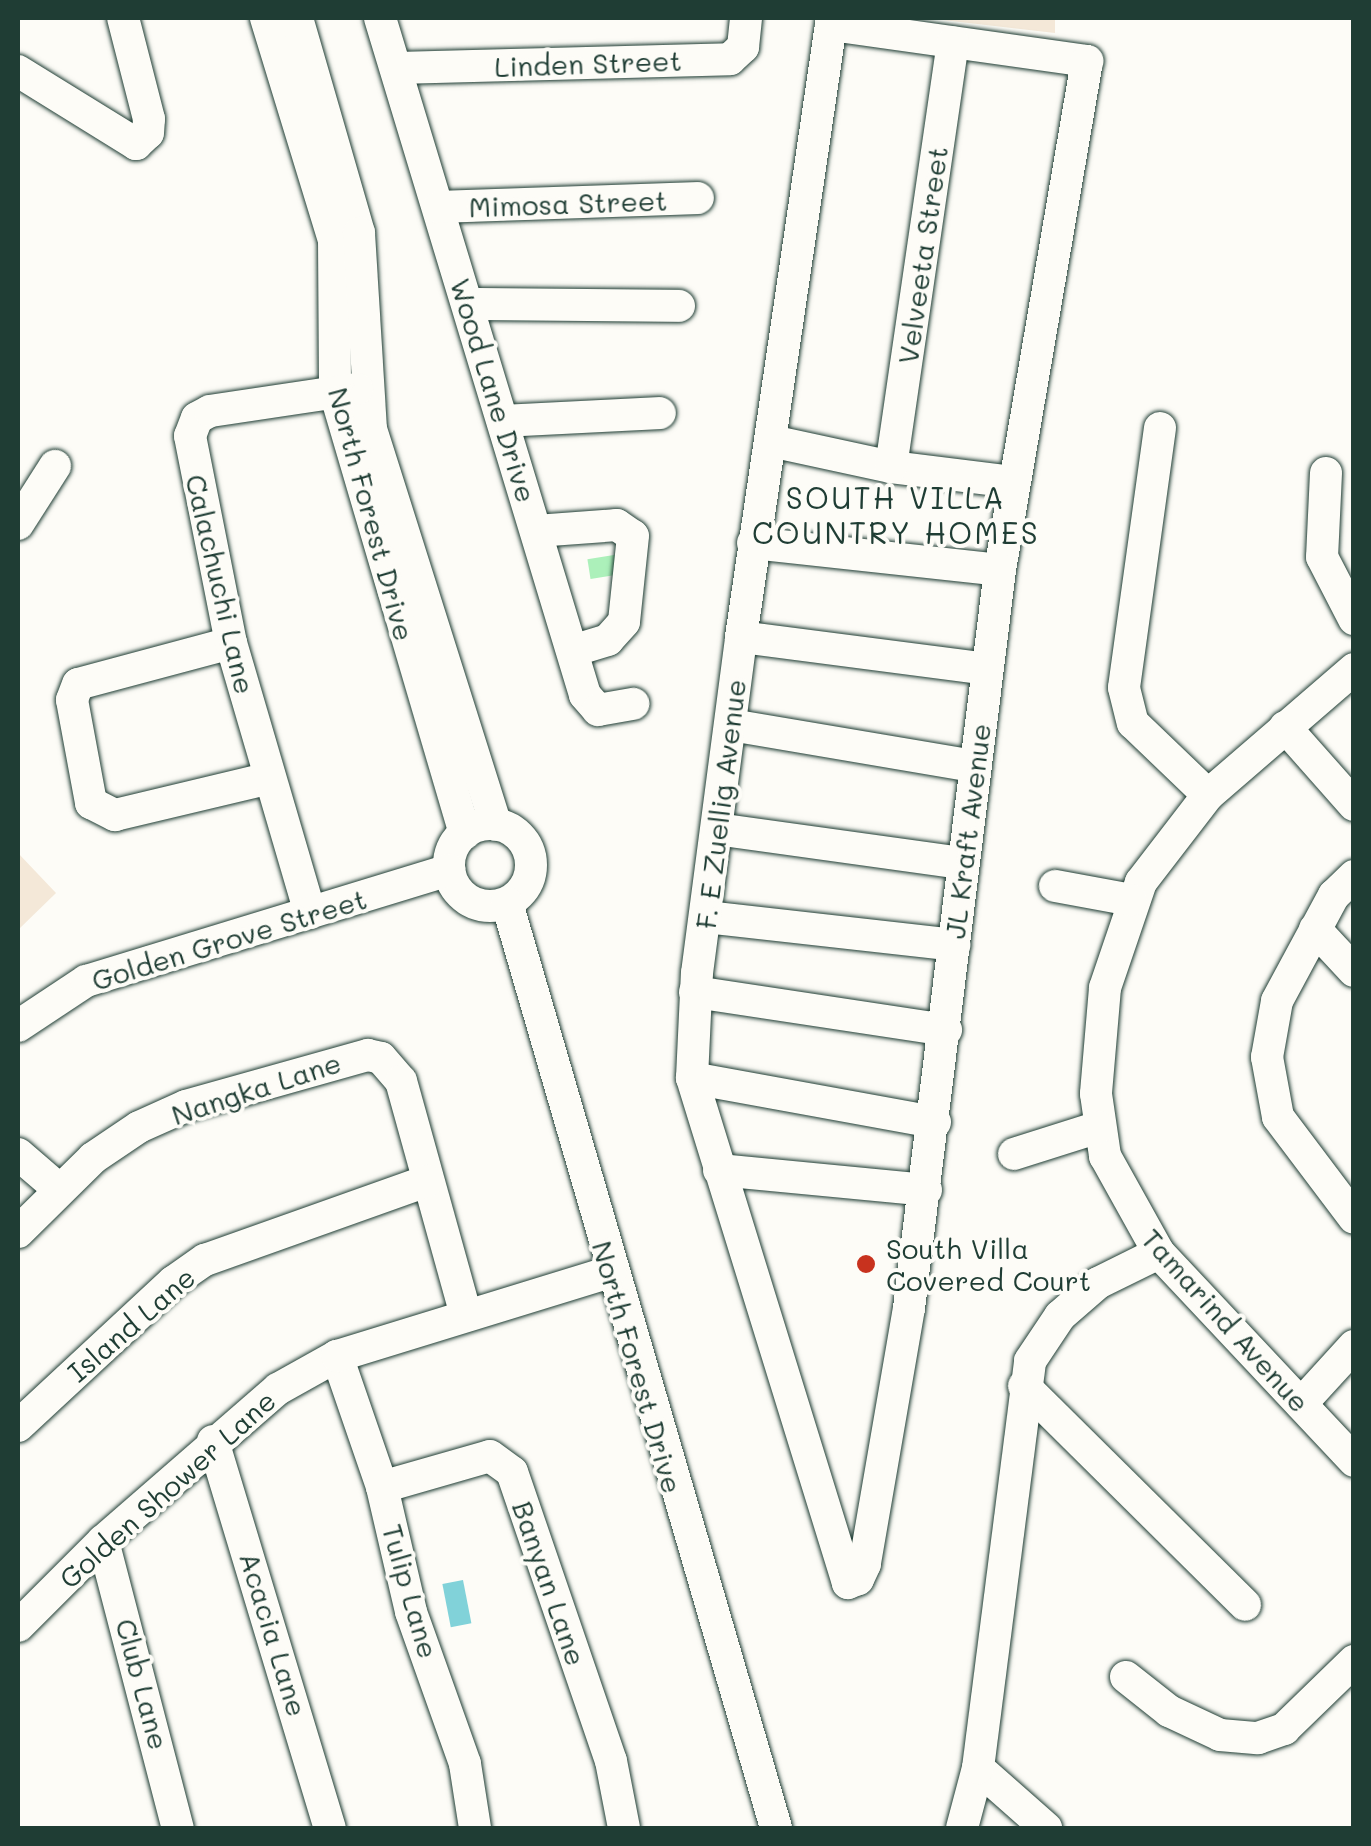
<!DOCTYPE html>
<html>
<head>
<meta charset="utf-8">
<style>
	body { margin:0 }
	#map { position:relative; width:1371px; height:1846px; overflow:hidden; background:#fdfcf7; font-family:Mali,sans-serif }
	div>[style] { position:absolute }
	.built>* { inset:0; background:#f4e8d8 }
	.green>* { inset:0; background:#acf0ba; transform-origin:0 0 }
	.water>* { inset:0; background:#81d2d9; transform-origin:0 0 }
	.roads { filter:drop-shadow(0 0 2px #1f3d34) drop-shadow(0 0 2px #1f3d34) }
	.minor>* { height:32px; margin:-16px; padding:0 16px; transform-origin:16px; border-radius:16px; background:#fdfcf7 }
	.minor>.ring { margin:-16px; padding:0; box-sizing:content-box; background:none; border:32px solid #fdfcf7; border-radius:50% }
	.dots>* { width:28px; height:28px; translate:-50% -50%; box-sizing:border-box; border:5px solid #fdfcf7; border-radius:50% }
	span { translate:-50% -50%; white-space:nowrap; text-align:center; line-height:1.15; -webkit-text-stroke:8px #fdfcf7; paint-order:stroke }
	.street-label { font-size:28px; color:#1f3d34 }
	.poi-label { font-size:28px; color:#1f3d34 }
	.left { translate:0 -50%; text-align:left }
	.neighbourhood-label { font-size:30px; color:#1f3d34; letter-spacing:2.5px }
	.frame { position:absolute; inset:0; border:20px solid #1f3d34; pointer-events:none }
</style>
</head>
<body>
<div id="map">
	<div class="built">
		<i style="clip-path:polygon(926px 18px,1055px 18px,1055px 33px)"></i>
		<i style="clip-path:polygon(18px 853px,56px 893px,18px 930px)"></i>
	</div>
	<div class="green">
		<i style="left:620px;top:554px;width:20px;height:33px;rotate:81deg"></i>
	</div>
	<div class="water">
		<i style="left:463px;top:1580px;width:44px;height:21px;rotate:79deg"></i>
	</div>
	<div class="roads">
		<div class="minor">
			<i style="left:266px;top:18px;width:232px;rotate:73deg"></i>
			<i style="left:334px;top:240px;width:152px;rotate:89.6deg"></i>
			<i style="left:335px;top:392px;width:460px;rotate:73.6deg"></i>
			<i style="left:297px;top:18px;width:224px;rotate:73.9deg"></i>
			<i style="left:359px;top:233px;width:196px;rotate:86.5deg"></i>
			<i style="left:371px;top:429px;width:415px;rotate:72.5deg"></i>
			<i style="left:380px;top:18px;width:707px;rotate:73.15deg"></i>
			<i style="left:585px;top:695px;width:20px;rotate:49deg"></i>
			<i style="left:598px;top:710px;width:36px;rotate:-10deg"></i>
			<i style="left:831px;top:25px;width:259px;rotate:8deg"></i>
			<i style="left:1087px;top:61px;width:516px;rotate:99.7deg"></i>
			<i style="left:1000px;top:570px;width:744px;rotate:97.03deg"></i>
			<i style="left:909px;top:1308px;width:260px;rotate:99.8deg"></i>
			<i style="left:865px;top:1564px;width:17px;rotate:115deg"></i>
			<i style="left:858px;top:1579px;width:11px;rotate:158deg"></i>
			<i style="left:848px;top:1583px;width:529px;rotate:-107.17deg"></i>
			<i style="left:692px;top:1078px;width:105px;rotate:-87.3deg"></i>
			<i style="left:697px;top:973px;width:339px;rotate:-82.5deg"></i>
			<i style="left:741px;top:637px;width:626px;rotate:-81.64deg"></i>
			<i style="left:397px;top:68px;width:333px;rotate:-1.5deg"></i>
			<i style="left:730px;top:59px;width:18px;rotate:-43deg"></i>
			<i style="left:743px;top:47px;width:29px;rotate:-84deg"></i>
			<i style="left:18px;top:71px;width:139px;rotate:31.7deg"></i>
			<i style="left:136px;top:144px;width:16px;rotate:-43deg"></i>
			<i style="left:148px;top:133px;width:14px;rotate:-86deg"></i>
			<i style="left:149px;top:119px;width:104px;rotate:-104.4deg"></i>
			<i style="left:439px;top:207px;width:259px;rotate:-2deg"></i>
			<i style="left:468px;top:304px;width:211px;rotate:0.5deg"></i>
			<i style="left:503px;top:421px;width:157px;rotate:-2.9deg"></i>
			<i style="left:1160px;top:428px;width:262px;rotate:97.9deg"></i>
			<i style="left:1124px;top:688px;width:36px;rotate:76deg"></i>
			<i style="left:1133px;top:723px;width:104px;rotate:43.8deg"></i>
			<i style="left:771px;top:441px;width:123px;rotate:12.2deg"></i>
			<i style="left:891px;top:467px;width:124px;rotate:7deg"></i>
			<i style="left:891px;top:467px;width:429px;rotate:-81.7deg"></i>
			<i style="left:1326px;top:473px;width:84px;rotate:92.7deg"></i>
			<i style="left:1322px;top:557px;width:70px;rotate:62.7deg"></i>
			<i style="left:18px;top:524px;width:69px;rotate:-57.5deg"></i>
			<i style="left:536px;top:531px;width:81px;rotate:-4.2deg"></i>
			<i style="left:617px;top:525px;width:19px;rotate:35deg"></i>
			<i style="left:633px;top:536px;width:86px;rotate:96deg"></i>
			<i style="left:624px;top:622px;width:24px;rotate:132deg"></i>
			<i style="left:608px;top:640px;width:37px;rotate:163deg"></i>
			<i style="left:753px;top:543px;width:248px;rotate:6.2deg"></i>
			<i style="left:741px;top:637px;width:248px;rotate:7.4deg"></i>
			<i style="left:231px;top:643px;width:158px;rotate:165deg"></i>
			<i style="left:78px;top:684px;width:17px;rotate:111deg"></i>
			<i style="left:72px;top:700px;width:105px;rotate:79.5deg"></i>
			<i style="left:91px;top:803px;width:27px;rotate:27deg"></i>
			<i style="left:115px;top:815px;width:159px;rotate:-13.4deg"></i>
			<i style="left:1354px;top:669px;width:193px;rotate:139.2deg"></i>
			<i style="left:1208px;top:795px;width:110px;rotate:127.6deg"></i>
			<i style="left:1141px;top:882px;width:112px;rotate:108.8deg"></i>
			<i style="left:1105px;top:988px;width:106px;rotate:94.9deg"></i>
			<i style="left:1096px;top:1094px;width:63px;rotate:81.7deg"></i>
			<i style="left:1105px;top:1156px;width:111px;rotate:60.9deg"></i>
			<i style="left:1159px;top:1253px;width:285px;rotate:46.8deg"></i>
			<i style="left:731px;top:725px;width:245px;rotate:9.6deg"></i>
			<i style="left:1285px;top:727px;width:104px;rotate:48.5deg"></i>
			<i class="ring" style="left:449px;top:824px;width:50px;height:50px"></i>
			<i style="left:717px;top:829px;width:248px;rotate:7.9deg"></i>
			<i style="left:1354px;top:876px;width:28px;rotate:136deg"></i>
			<i style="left:1334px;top:895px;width:120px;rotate:118.3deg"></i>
			<i style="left:1277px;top:1001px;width:57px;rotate:100.1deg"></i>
			<i style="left:1267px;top:1057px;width:61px;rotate:79.6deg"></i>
			<i style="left:1278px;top:1117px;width:126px;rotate:53deg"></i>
			<i style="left:1055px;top:886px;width:77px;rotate:10.4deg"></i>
			<i style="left:507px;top:903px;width:963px;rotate:73.78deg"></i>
			<i style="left:310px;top:913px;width:281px;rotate:-106.3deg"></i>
			<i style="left:231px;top:643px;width:211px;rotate:-101.2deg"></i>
			<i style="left:190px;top:436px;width:19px;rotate:-69deg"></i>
			<i style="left:197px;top:418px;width:15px;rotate:-28deg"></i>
			<i style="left:210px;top:411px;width:149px;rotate:-8.5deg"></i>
			<i style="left:706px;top:917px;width:250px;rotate:6.4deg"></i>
			<i style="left:1315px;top:929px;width:57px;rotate:47.1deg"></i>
			<i style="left:695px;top:992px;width:254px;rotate:8.6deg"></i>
			<i style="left:18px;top:1026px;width:82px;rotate:-33.5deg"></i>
			<i style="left:86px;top:981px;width:380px;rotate:-17deg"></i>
			<i style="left:692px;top:1078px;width:247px;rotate:10.3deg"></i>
			<i style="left:18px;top:1154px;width:55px;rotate:40.6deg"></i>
			<i style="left:1014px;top:1154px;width:89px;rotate:-17.6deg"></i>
			<i style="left:719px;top:1170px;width:208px;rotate:5.5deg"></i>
			<i style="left:18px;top:1232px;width:105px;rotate:-44.6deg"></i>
			<i style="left:93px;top:1158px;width:55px;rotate:-34deg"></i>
			<i style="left:139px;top:1127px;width:51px;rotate:-24.1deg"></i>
			<i style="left:186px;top:1106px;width:189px;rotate:-15.7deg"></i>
			<i style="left:368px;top:1055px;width:13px;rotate:13deg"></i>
			<i style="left:381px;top:1058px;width:30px;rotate:49deg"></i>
			<i style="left:401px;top:1081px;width:243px;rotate:74.5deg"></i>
			<i style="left:337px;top:1356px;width:139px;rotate:71deg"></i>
			<i style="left:382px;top:1487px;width:128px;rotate:76.9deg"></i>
			<i style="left:411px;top:1612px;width:161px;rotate:70.4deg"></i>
			<i style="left:465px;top:1764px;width:65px;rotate:81.1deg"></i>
			<i style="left:1024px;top:1386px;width:311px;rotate:44.7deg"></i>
			<i style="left:1301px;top:1404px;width:79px;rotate:-47.6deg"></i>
			<i style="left:18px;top:1426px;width:212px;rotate:-42.9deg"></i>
			<i style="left:173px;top:1282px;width:39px;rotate:-35deg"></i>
			<i style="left:205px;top:1260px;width:236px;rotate:-19.6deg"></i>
			<i style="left:213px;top:1441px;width:404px;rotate:73.2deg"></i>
			<i style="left:382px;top:1487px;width:112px;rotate:-16deg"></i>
			<i style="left:490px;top:1456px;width:27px;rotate:36deg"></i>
			<i style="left:512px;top:1472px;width:305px;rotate:71.1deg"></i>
			<i style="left:611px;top:1761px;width:68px;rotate:79deg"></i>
			<i style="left:103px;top:1541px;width:297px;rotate:75.4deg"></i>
			<i style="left:18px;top:1626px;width:120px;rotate:-45deg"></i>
			<i style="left:103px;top:1541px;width:232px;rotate:-41deg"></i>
			<i style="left:278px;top:1389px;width:68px;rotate:-29.2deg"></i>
			<i style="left:337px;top:1356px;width:286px;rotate:-17.1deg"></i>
			<i style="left:1126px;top:1677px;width:55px;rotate:38.3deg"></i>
			<i style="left:1169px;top:1711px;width:56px;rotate:25.2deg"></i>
			<i style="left:1220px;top:1735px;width:38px;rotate:5deg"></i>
			<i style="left:1258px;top:1738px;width:28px;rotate:-19deg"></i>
			<i style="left:1284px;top:1729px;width:98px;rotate:-44.2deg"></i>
			<i style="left:978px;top:1768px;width:91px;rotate:41.4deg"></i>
			<i style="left:962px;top:1828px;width:62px;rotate:-75.1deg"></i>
			<i style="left:978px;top:1768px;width:410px;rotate:-82.7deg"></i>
			<i style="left:1030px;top:1361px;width:54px;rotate:-56.3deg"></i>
			<i style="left:1060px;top:1316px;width:50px;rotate:-41deg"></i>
			<i style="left:1098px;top:1283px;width:68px;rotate:-26.2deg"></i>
		</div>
	</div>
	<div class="dots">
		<i style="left:866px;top:1264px;background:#c8321e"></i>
	</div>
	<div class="street-label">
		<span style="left:588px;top:63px;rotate:-2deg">Linden Street</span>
		<span style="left:568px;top:203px;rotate:-2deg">Mimosa Street</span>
		<span style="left:922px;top:255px;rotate:-82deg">Velveeta Street</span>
		<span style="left:494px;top:390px;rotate:73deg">Wood Lane Drive</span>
		<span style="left:372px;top:514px;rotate:75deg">North Forest Drive</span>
		<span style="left:221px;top:584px;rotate:77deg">Calachuchi Lane</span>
		<span style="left:720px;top:804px;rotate:-83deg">F. E Zuellig Avenue</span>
		<span style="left:967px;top:831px;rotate:-83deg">JL Kraft Avenue</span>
		<span style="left:229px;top:939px;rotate:-17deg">Golden Grove Street</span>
		<span style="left:256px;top:1088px;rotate:-18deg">Nangka Lane</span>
		<span style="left:1226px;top:1320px;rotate:48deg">Tamarind Avenue</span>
		<span style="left:131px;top:1324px;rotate:-41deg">Island Lane</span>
		<span style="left:638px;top:1367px;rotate:74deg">North Forest Drive</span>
		<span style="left:167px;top:1489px;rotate:-42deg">Golden Shower Lane</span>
		<span style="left:550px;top:1583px;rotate:71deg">Banyan Lane</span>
		<span style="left:411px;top:1591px;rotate:74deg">Tulip Lane</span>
		<span style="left:274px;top:1634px;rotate:73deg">Acacia Lane</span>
		<span style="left:143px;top:1684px;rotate:75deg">Club Lane</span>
	</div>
	<div class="poi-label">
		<span class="left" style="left:886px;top:1264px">South Villa<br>Covered Court</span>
	</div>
	<div class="neighbourhood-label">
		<span style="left:896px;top:514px">SOUTH VILLA<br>COUNTRY HOMES</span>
	</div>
	<div class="frame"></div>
</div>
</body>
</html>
